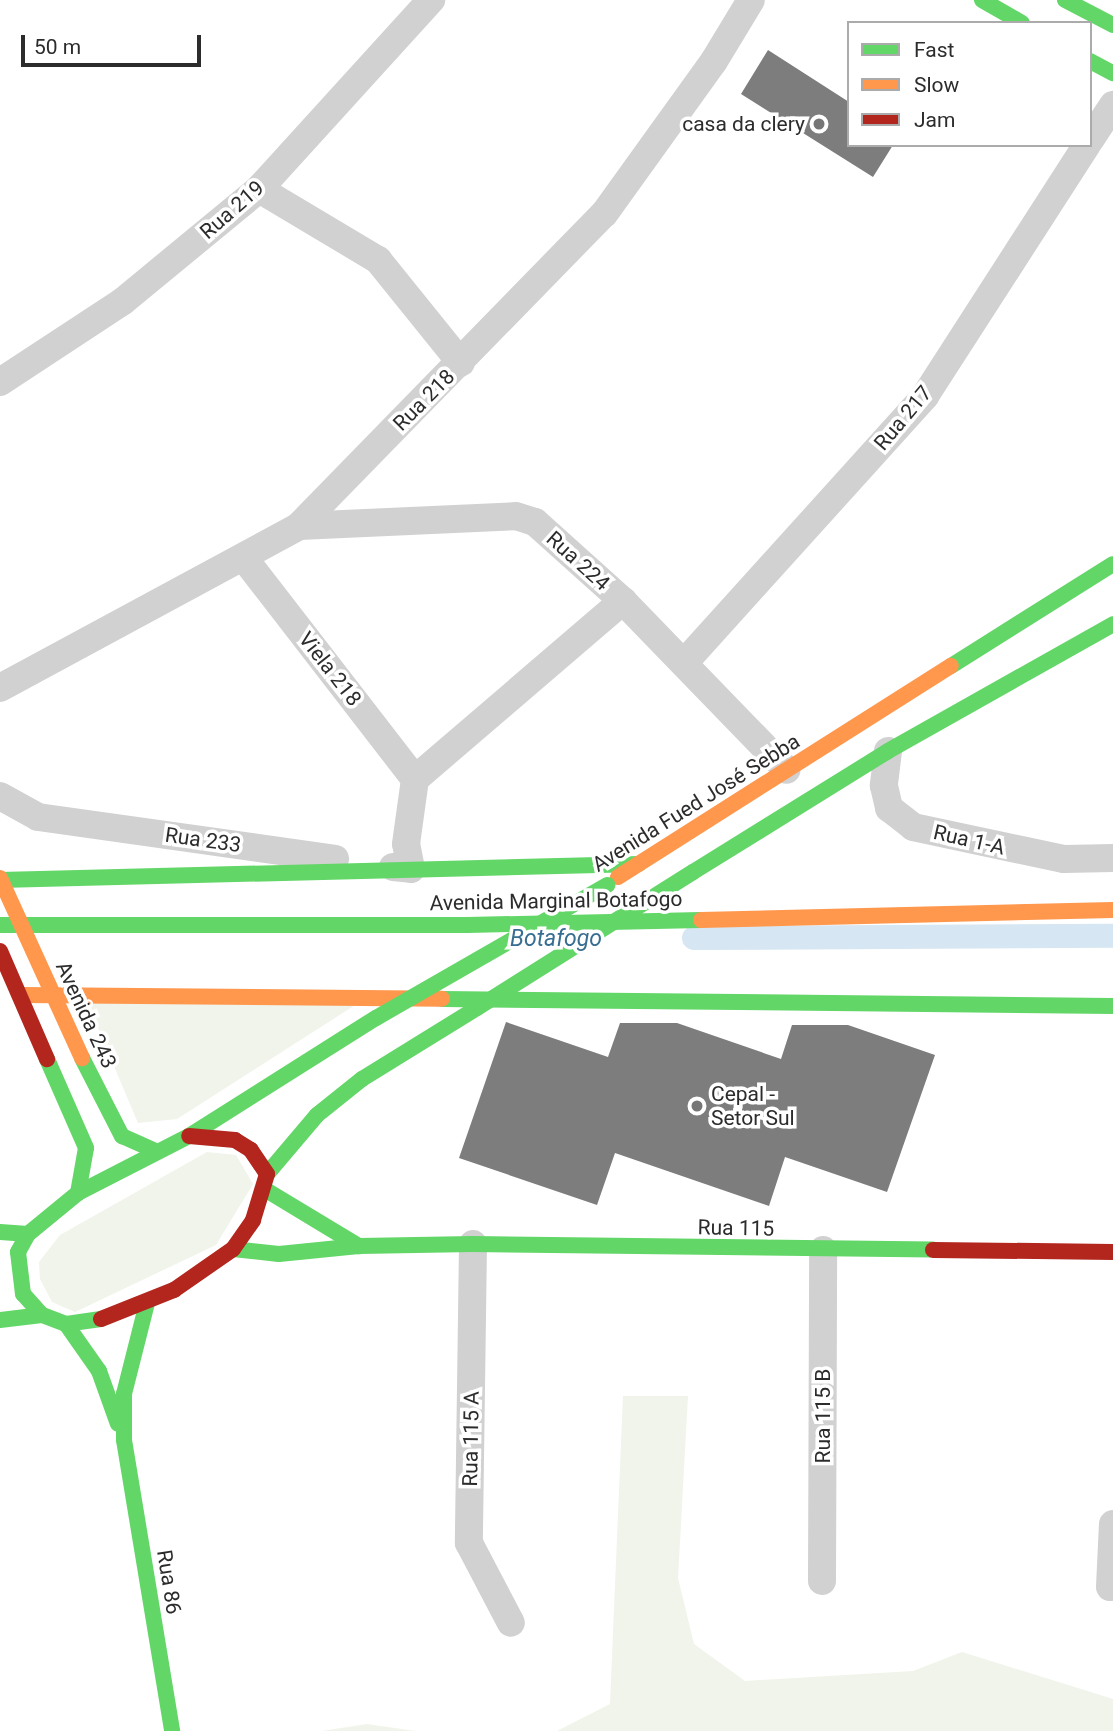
<!DOCTYPE html>
<html>
<head>
<meta charset="utf-8">
<style>
	body { margin:0 }
	#map { position:relative; width:1113px; height:1731px; overflow:hidden; background:#fff; font-family:Roboto,sans-serif }
	div>[style] { position:absolute }
	.green>* { inset:0; background:#f0f4ea }
	.canal>* { height:24px; margin:-12px; padding:0 12px; transform-origin:12px; border-radius:12px; background:#d6e6f2 }
	.building>* { inset:0; background:#7d7d7d }
	.street>* { height:28px; margin:-14px; padding:0 14px; transform-origin:14px; border-radius:14px; background:#d1d1d1 }
	.fast>* { height:16px; margin:-8px; padding:0 8px; transform-origin:8px; border-radius:8px; background:#63d668 }
	.slow>* { height:16px; margin:-8px; padding:0 8px; transform-origin:8px; border-radius:8px; background:#ff974d }
	.jam>* { height:16px; margin:-8px; padding:0 8px; transform-origin:8px; border-radius:8px; background:#b3261e }
	.fast-bridge>* { height:16px; margin:-8px; padding:0 8px; transform-origin:8px; border-radius:8px; background:#63d668 }
	.slow-bridge>* { height:16px; margin:-8px; padding:0 8px; transform-origin:8px; border-radius:8px; background:#ff974d }
	.jam-bridge>* { height:16px; margin:-8px; padding:0 8px; transform-origin:8px; border-radius:8px; background:#b3261e }
	.dots>* { width:19px; height:19px; translate:-50% -50%; box-sizing:border-box; border:4px solid #fff; border-radius:50% }
	span { translate:-50% -50%; white-space:nowrap; text-align:center; line-height:1.15; -webkit-text-stroke:7px #fff; paint-order:stroke }
	.poi-label { font-size:21px; color:#2c2c2c }
	.right { translate:-100% -50%; text-align:right }
	.left { translate:0 -50%; text-align:left }
	.street-label { font-size:21px; color:#2c2c2c }
	.water-label { font-size:23px; color:#386e91; font-style:italic }
	.legend { position:absolute; left:847px; top:21px; width:245px; height:126px; box-sizing:border-box; background:#fff; border:2px solid #ababab; margin:0; padding:9px 12px; list-style:none; font-size:21px; color:#2c2c2c }
	.legend li { display:flex; align-items:center; gap:14px; height:35px }
	.legend b { width:35px; border:2px solid #ababab }
	.scale { position:absolute; left:21px; top:35px; width:180px; height:32px; box-sizing:border-box; border:4px solid #2c2c2c; border-top:0; padding-left:9px; font-size:21px; line-height:24px; white-space:nowrap; color:#2c2c2c; -webkit-text-stroke:5px #fff; paint-order:stroke }
</style>
</head>
<body>
<div id="map">
	<div class="green">
		<i style="clip-path:polygon(84px 995px,363px 1000px,177px 1119px,138px 1123px)"></i>
		<i style="clip-path:polygon(207px 1152px,236px 1155px,253px 1184px,216px 1245px,75px 1312px,52px 1302px,40px 1279px,39px 1262px,60px 1235px)"></i>
		<i style="clip-path:polygon(623px 1396px,688px 1396px,678px 1578px,694px 1644px,745px 1681px,913px 1671px,962px 1652px,1113px 1699px,1113px 1731px,557px 1731px,610px 1704px)"></i>
		<i style="clip-path:polygon(367px 1724px,415px 1731px,322px 1731px)"></i>
	</div>
	<div class="canal">
		<i style="left:694px;top:938px;width:419px;rotate:-0.3deg"></i>
	</div>
	<div class="building">
		<i style="clip-path:polygon(768px 50px,849px 102px,849px 145px,893px 145px,873px 177px,741px 94px)"></i>
		<i style="clip-path:polygon(506px 1022px,608px 1057px,620px 1023px,677px 1023px,781px 1059px,792px 1025px,848px 1025px,935px 1055px,887px 1192px,785px 1157px,769px 1206px,615px 1153px,597px 1205px,459px 1158px)"></i>
	</div>
	<div class="street">
		<i style="left:1090px;top:140px;width:42px;rotate:-56.7deg"></i>
		<i style="left:259px;top:189px;width:139px;rotate:30.8deg"></i>
		<i style="left:378px;top:260px;width:132px;rotate:51.1deg"></i>
		<i style="left:0;top:382px;width:146px;rotate:-33.3deg"></i>
		<i style="left:122px;top:302px;width:178px;rotate:-39.5deg"></i>
		<i style="left:259px;top:189px;width:256px;rotate:-47.7deg"></i>
		<i style="left:299px;top:526px;width:217px;rotate:-2.6deg"></i>
		<i style="left:516px;top:516px;width:20px;rotate:18deg"></i>
		<i style="left:535px;top:522px;width:118px;rotate:41.9deg"></i>
		<i style="left:623px;top:601px;width:235px;rotate:45.9deg"></i>
		<i style="left:244px;top:558px;width:279px;rotate:52.3deg"></i>
		<i style="left:684px;top:663px;width:360px;rotate:-47.9deg"></i>
		<i style="left:925px;top:396px;width:299px;rotate:-57.2deg"></i>
		<i style="left:0;top:688px;width:340px;rotate:-28.4deg"></i>
		<i style="left:299px;top:526px;width:436px;rotate:-45.7deg"></i>
		<i style="left:604px;top:214px;width:188px;rotate:-54.3deg"></i>
		<i style="left:714px;top:61px;width:71px;rotate:-58.8deg"></i>
		<i style="left:888px;top:751px;width:35px;rotate:97deg"></i>
		<i style="left:884px;top:786px;width:23px;rotate:77deg"></i>
		<i style="left:889px;top:808px;width:31px;rotate:38deg"></i>
		<i style="left:913px;top:827px;width:154px;rotate:12deg"></i>
		<i style="left:1064px;top:859px;width:49px;rotate:-1.2deg"></i>
		<i style="left:415px;top:779px;width:274px;rotate:-40.6deg"></i>
		<i style="left:0;top:796px;width:43px;rotate:28.9deg"></i>
		<i style="left:38px;top:817px;width:300px;rotate:8deg"></i>
		<i style="left:393px;top:867px;width:18px;rotate:6deg"></i>
		<i style="left:411px;top:869px;width:25px;rotate:-101deg"></i>
		<i style="left:406px;top:844px;width:66px;rotate:-82.1deg"></i>
		<i style="left:473px;top:1244px;width:299px;rotate:90.8deg"></i>
		<i style="left:469px;top:1543px;width:90px;rotate:62.3deg"></i>
		<i style="left:822px;top:1581px;width:331px;rotate:-89.8deg"></i>
		<i style="left:1110px;top:1587px;width:63px;rotate:-87.3deg"></i>
	</div>
	<div class="fast">
		<i style="left:982px;top:0;width:46px;rotate:29.9deg"></i>
		<i style="left:1065px;top:0;width:54px;rotate:27.5deg"></i>
		<i style="left:1090px;top:61px;width:26px;rotate:28deg"></i>
		<i style="left:951px;top:666px;width:191px;rotate:-32.2deg"></i>
		<i style="left:693px;top:872px;width:229px;rotate:-31.8deg"></i>
		<i style="left:888px;top:751px;width:258px;rotate:-29.4deg"></i>
		<i style="left:0;top:880px;width:639px;rotate:-1.43deg"></i>
		<i style="left:0;top:925px;width:467px"></i>
		<i style="left:467px;top:925px;width:234px;rotate:-1.2deg"></i>
		<i style="left:442px;top:999px;width:671px;rotate:0.6deg"></i>
		<i style="left:82px;top:1058px;width:88px;rotate:62.9deg"></i>
		<i style="left:122px;top:1136px;width:35px;rotate:24deg"></i>
		<i style="left:47px;top:1059px;width:97px;rotate:66.3deg"></i>
		<i style="left:86px;top:1148px;width:46px;rotate:100.1deg"></i>
		<i style="left:189px;top:1136px;width:221px;rotate:-32.3deg"></i>
		<i style="left:267px;top:1174px;width:77px;rotate:-49.7deg"></i>
		<i style="left:317px;top:1115px;width:58px;rotate:-38.7deg"></i>
		<i style="left:362px;top:1079px;width:135px;rotate:-31.7deg"></i>
		<i style="left:266px;top:1190px;width:109px;rotate:31.1deg"></i>
		<i style="left:0;top:1232px;width:28px;rotate:4deg"></i>
		<i style="left:233px;top:1249px;width:46px;rotate:6.2deg"></i>
		<i style="left:279px;top:1254px;width:80px;rotate:-5.7deg"></i>
		<i style="left:359px;top:1246px;width:114px;rotate:-1deg"></i>
		<i style="left:473px;top:1244px;width:460px;rotate:0.7deg"></i>
		<i style="left:147px;top:1303px;width:94px;rotate:104.2deg"></i>
		<i style="left:124px;top:1394px;width:46px;rotate:90deg"></i>
		<i style="left:124px;top:1440px;width:295px;rotate:80.6deg"></i>
		<i style="left:101px;top:1319px;width:35px;rotate:172deg"></i>
		<i style="left:66px;top:1324px;width:26px;rotate:-159deg"></i>
		<i style="left:42px;top:1315px;width:28px;rotate:-132deg"></i>
		<i style="left:23px;top:1294px;width:42px;rotate:-96.8deg"></i>
		<i style="left:18px;top:1252px;width:21px;rotate:-61deg"></i>
		<i style="left:28px;top:1234px;width:65px;rotate:-39.4deg"></i>
		<i style="left:78px;top:1193px;width:125px;rotate:-27.2deg"></i>
		<i style="left:0;top:1320px;width:42px;rotate:-6.8deg"></i>
		<i style="left:66px;top:1324px;width:57px;rotate:54.9deg"></i>
		<i style="left:99px;top:1371px;width:56px;rotate:70.3deg"></i>
	</div>
	<div class="slow">
		<i style="left:618px;top:877px;width:394px;rotate:-32.4deg"></i>
		<i style="left:701px;top:920px;width:412px;rotate:-1.4deg"></i>
		<i style="left:23px;top:995px;width:419px;rotate:0.5deg"></i>
	</div>
	<div class="jam">
		<i style="left:933px;top:1250px;width:180px;rotate:0.6deg"></i>
		<i style="left:101px;top:1319px;width:79px;rotate:-21.7deg"></i>
		<i style="left:174px;top:1290px;width:72px;rotate:-34.8deg"></i>
		<i style="left:233px;top:1249px;width:35px;rotate:-55deg"></i>
		<i style="left:253px;top:1220px;width:48px;rotate:-73.1deg"></i>
		<i style="left:267px;top:1174px;width:29px;rotate:-124deg"></i>
		<i style="left:251px;top:1150px;width:19px;rotate:-148deg"></i>
		<i style="left:235px;top:1140px;width:46px;rotate:-175deg"></i>
	</div>
	<div class="fast-bridge">
		<i style="left:477px;top:1008px;width:255px;rotate:-32.2deg"></i>
		<i style="left:376px;top:1018px;width:267px;rotate:-29.9deg"></i>
	</div>
	<div class="slow-bridge">
		<i style="left:0;top:878px;width:198px;rotate:65.5deg"></i>
	</div>
	<div class="jam-bridge">
		<i style="left:0;top:951px;width:118px;rotate:66.5deg"></i>
	</div>
	<div class="dots">
		<i style="left:819px;top:124px;background:#767676"></i>
		<i style="left:697px;top:1106px;background:#767676"></i>
	</div>
	<div class="poi-label">
		<span class="right" style="left:805px;top:124px">casa da clery</span>
		<span class="left" style="left:711px;top:1106px">Cepal -<br>Setor Sul</span>
	</div>
	<div class="street-label">
		<span style="left:232px;top:210px;rotate:-41deg">Rua 219</span>
		<span style="left:424px;top:400px;rotate:-45deg">Rua 218</span>
		<span style="left:903px;top:418px;rotate:-50deg">Rua 217</span>
		<span style="left:578px;top:561px;rotate:42deg">Rua 224</span>
		<span style="left:330px;top:669px;rotate:52deg">Viela 218</span>
		<span style="left:696px;top:803px;rotate:-32deg">Avenida Fued José Sebba</span>
		<span style="left:203px;top:840px;rotate:8deg">Rua 233</span>
		<span style="left:969px;top:840px;rotate:13deg">Rua 1-A</span>
		<span style="left:556px;top:901px;rotate:-1deg">Avenida Marginal Botafogo</span>
		<span style="left:86px;top:1015px;rotate:65deg">Avenida 243</span>
		<span style="left:736px;top:1228px;rotate:1deg">Rua 115</span>
		<span style="left:823px;top:1416px;rotate:-90deg">Rua 115 B</span>
		<span style="left:471px;top:1439px;rotate:-89deg">Rua 115 A</span>
		<span style="left:169px;top:1582px;rotate:81deg">Rua 86</span>
	</div>
	<div class="water-label">
		<span style="left:556px;top:939px">Botafogo</span>
	</div>
	<ul class="legend">
	<li><b style="height:9px;background:#63d668"></b>Fast</li>
	<li><b style="height:9px;background:#ff974d"></b>Slow</li>
	<li><b style="height:9px;background:#b3261e"></b>Jam</li>
	</ul>
	<div class="scale">50 m</div>
</div>
</body>
</html>
